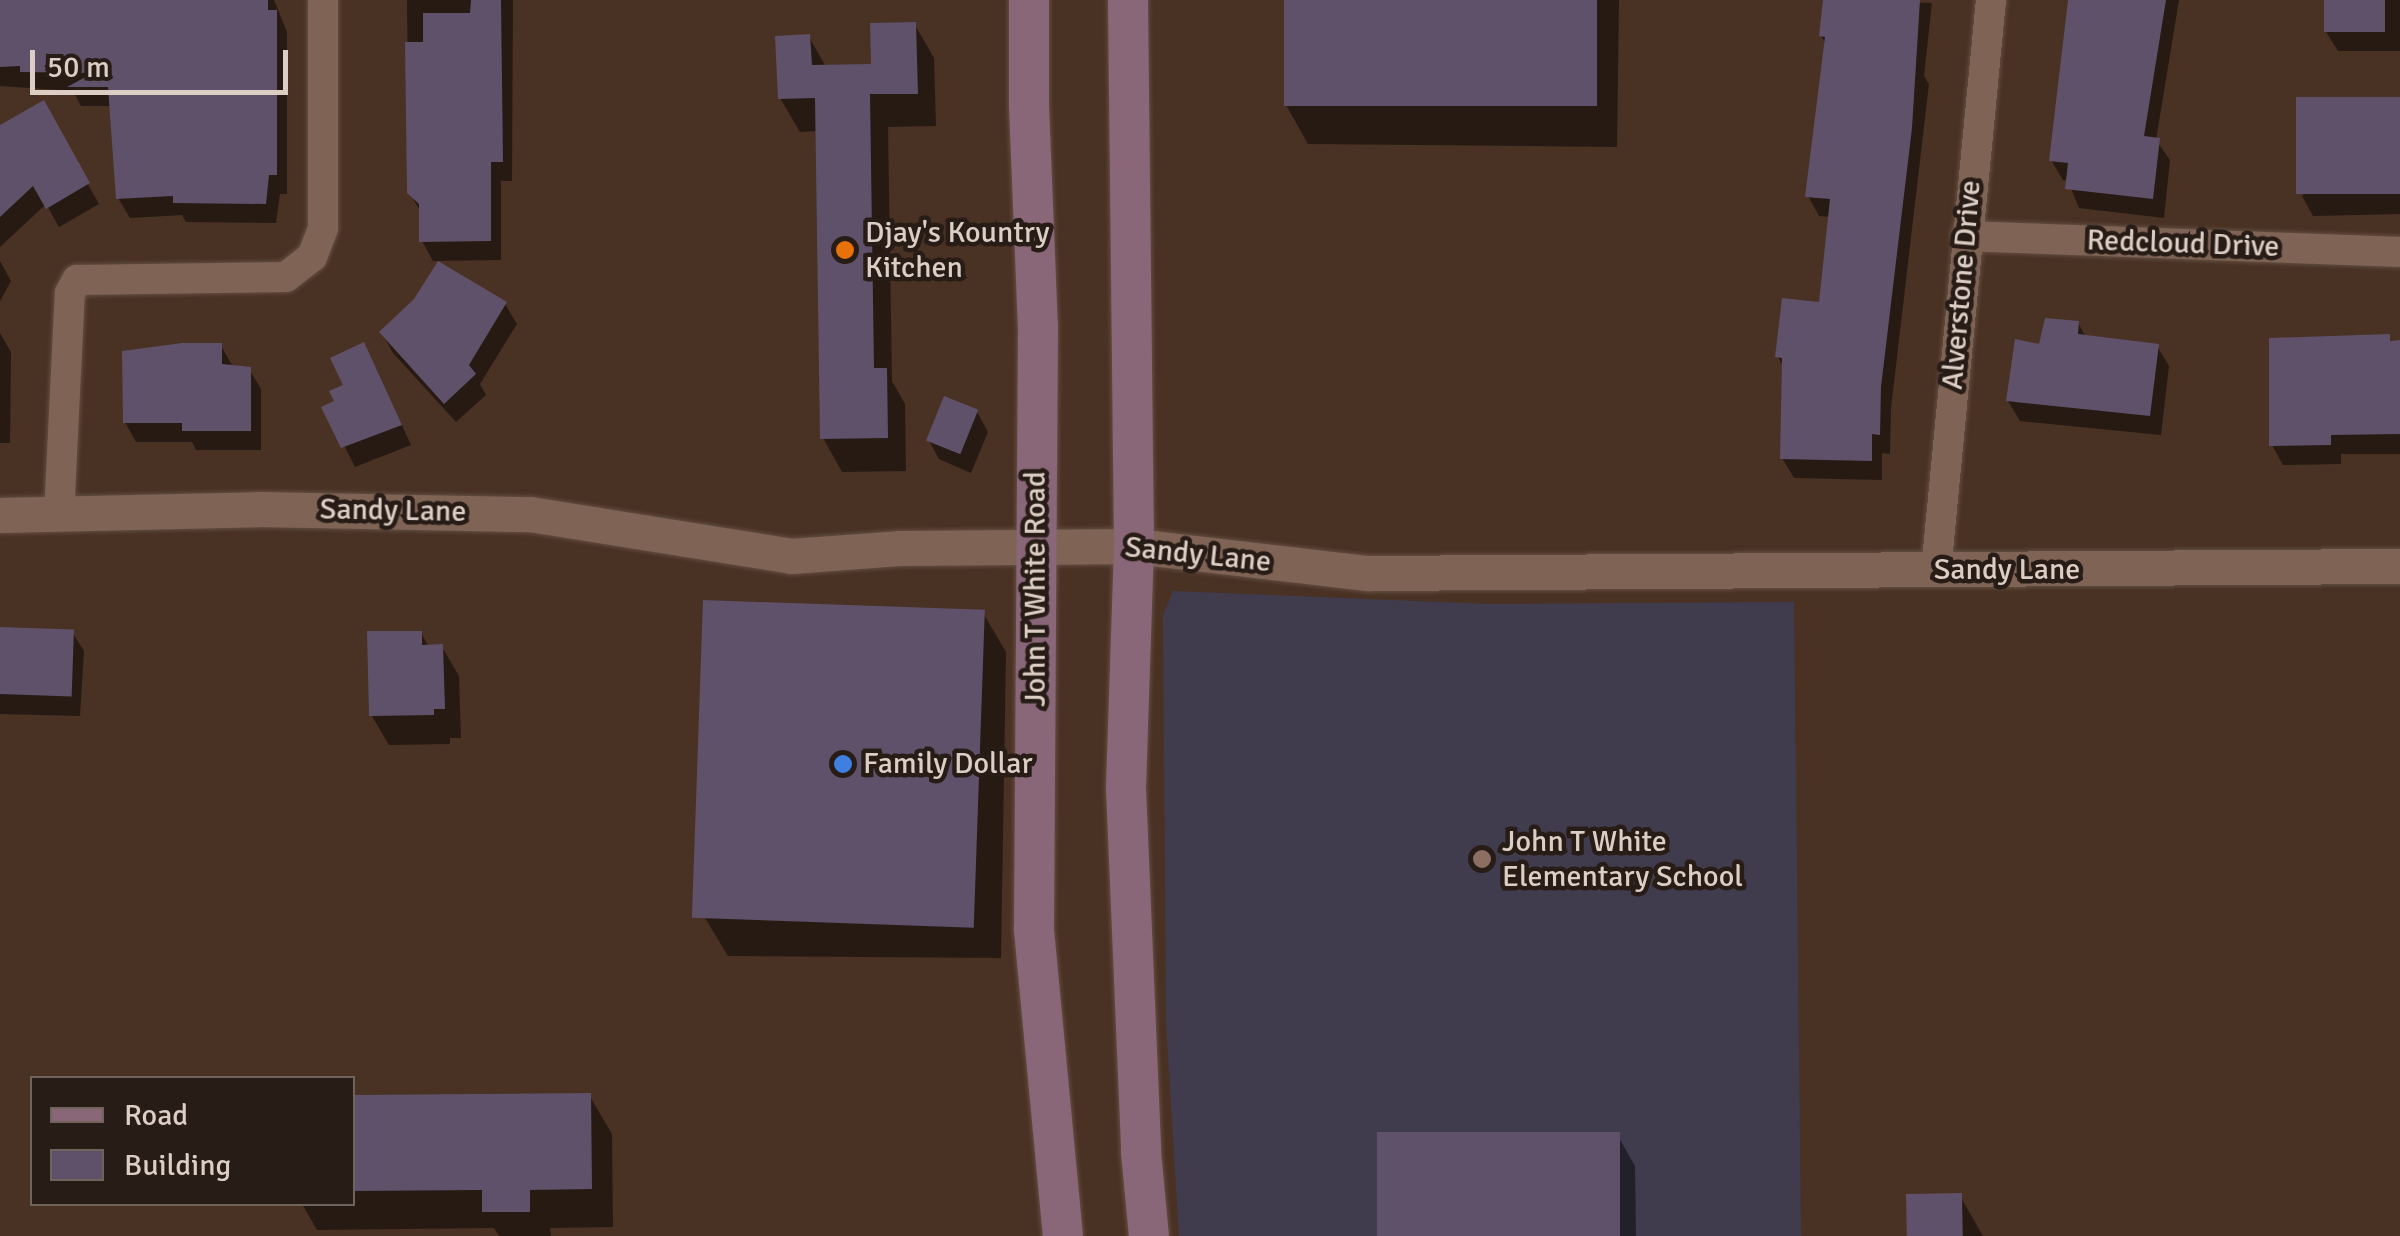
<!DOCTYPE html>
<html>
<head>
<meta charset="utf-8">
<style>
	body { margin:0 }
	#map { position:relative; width:2400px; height:1236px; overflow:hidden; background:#493123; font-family:Signika,sans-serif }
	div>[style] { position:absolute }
	.education>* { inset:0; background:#413c4d }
	.shadow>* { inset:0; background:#0007 }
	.building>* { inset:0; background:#5f516a; transform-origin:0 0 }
	.roads { filter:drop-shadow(0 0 2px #624f43) drop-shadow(0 0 2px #624f43) }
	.minor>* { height:30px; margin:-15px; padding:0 15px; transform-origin:15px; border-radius:15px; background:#7f6455 }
	.tertiary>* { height:35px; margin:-17.5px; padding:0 17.5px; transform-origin:17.5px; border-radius:17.5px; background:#7f6455 }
	.secondary>* { height:40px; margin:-20px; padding:0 20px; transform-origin:20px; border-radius:20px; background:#896678 }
	.dots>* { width:28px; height:28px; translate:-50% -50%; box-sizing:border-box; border:5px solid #271c16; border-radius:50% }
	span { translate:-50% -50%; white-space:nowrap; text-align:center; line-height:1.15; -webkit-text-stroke:9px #271c16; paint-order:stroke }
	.poi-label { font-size:30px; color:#ddcec5 }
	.left { translate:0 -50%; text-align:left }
	.street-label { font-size:30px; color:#ddcec5 }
	.legend { position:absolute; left:30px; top:1076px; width:325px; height:130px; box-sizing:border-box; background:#271c16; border:2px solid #70635c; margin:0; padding:12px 18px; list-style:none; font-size:30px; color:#ddcec5 }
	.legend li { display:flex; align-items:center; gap:20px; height:50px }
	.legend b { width:50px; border:2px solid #70635c }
	.scale { position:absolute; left:30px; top:50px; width:258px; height:45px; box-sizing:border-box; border:5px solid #ddcec5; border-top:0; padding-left:12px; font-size:30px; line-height:35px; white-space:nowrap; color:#ddcec5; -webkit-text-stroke:8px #271c16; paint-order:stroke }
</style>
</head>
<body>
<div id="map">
	<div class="education">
		<i style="clip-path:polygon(1173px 591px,1490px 604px,1794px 602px,1801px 1236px,1179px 1236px,1166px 1022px,1163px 615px)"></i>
	</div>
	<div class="shadow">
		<i style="clip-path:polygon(0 0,274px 0,287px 32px,287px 194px,280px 194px,276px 223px,186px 222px,182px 215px,130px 218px,118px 198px,112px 106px,81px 106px,73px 91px,0 86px)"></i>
		<i style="clip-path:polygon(407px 0,513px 0,512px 181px,501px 181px,501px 260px,433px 261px,422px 241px,422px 214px,409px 192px)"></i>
		<i style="clip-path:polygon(1287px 0,1619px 0,1617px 147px,1308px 144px,1286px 105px)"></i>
		<i style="clip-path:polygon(1825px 0,1932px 3px,1924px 76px,1929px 84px,1891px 408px,1890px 454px,1882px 453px,1882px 480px,1794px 478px,1782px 458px,1784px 368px,1778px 357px,1822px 305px,1831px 217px,1819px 216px,1808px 196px,1827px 45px,1821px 36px)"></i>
		<i style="clip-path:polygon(2071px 0,2179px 0,2156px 140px,2170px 160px,2164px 218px,2079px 208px,2068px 181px,2063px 180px,2051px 160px)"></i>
		<i style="clip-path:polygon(2326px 0,2400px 0,2400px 51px,2338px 51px,2326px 32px)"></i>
		<i style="clip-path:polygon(915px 25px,934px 58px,936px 126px,888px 127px,892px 381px,905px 404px,906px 471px,842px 472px,823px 438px,818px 131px,800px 132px,780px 98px,809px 37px,826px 67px,874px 66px)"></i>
		<i style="clip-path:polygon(2400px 99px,2400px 214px,2313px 216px,2302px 196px)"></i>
		<i style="clip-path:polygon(43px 104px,99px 204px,59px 227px,46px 204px,0 247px,0 128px)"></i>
		<i style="clip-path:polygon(0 261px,11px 281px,0 301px)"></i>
		<i style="clip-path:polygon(505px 304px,517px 324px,480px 384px,486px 395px,456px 422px,393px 353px,382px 333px)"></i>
		<i style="clip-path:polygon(2078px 323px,2086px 337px,2157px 346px,2169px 366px,2161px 435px,2020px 421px,2008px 401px)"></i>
		<i style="clip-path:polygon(0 333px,11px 352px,10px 443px,0 443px)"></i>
		<i style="clip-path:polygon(2388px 336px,2392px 343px,2400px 343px,2400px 454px,2341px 454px,2341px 464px,2283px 465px,2272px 445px)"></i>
		<i style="clip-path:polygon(221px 346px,232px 365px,249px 369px,261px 389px,261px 450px,196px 450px,192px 442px,136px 442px,125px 422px)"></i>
		<i style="clip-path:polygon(374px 365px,411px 445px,355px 467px,325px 408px,337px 402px)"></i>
		<i style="clip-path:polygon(977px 412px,988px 432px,971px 473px,939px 459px,928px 439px)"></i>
		<i style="clip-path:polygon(983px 613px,1006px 652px,1001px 958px,728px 956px,705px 918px)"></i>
		<i style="clip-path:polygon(0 630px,72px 632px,84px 651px,80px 716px,0 714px)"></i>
		<i style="clip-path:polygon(421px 633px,429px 647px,442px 647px,459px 676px,461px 738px,450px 738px,450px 744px,389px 745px,372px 716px)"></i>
		<i style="clip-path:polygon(589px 1095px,612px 1134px,613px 1227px,550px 1228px,551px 1236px,499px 1236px,494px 1228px,317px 1230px,302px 1204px,352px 1204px,352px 1097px)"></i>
		<i style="clip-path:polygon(1618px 1136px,1635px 1166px,1636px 1236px,1378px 1236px)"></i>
		<i style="clip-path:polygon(1960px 1196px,1983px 1236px,1909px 1236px)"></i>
	</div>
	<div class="building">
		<i style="clip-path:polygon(0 0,268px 0,268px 10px,277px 10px,277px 175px,269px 175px,266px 204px,173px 203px,173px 196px,116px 199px,108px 87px,67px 87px,93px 73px,20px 72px,20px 66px,0 67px)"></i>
		<i style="clip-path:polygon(471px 0,501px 0,503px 162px,491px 162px,491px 241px,419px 242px,419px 204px,407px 193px,405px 42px,423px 42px,423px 13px,470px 13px)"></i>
		<i style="left:1284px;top:0;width:313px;height:106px"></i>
		<i style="clip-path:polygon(1823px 0,1920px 0,1912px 128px,1881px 387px,1880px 435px,1872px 434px,1872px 461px,1780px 459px,1782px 358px,1775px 357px,1782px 298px,1819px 302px,1830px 199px,1805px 197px,1825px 37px,1819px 36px)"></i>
		<i style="clip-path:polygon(2068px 0,2166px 0,2144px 136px,2160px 138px,2153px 199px,2065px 189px,2068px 163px,2049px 161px)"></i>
		<i style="left:2324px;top:0;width:61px;height:32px"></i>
		<i style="clip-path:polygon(916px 22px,918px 94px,870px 94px,874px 368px,887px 368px,888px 438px,820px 439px,815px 98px,778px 99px,775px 36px,810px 34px,812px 65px,871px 64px,870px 23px)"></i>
		<i style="left:2400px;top:97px;width:97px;height:104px;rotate:90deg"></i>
		<i style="clip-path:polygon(44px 100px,90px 183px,46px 209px,33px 186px,0 217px,0 125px)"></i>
		<i style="clip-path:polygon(438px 261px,507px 302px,469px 365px,476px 374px,444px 404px,379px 332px,414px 299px)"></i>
		<i style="clip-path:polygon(2045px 318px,2079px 321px,2078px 334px,2159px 344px,2150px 416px,2006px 401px,2015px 339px,2039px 344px)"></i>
		<i style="clip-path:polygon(2390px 334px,2390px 341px,2400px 340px,2400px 434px,2331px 435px,2331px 445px,2269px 446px,2269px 338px)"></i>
		<i style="clip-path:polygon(364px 342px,402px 425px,341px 448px,321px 407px,334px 401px,329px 391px,343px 385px,330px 358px)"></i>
		<i style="clip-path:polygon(182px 343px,222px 343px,222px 364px,251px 367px,251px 431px,182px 431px,182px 423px,123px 423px,122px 351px)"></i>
		<i style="left:944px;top:396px;width:37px;height:48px;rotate:22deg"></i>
		<i style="left:703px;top:600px;width:282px;height:318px;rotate:2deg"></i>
		<i style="left:0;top:627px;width:74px;height:67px;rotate:2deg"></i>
		<i style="clip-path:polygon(367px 631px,422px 631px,422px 645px,443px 644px,445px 709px,434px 709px,434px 715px,369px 716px)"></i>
		<i style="clip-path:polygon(591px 1093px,592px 1189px,530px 1190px,530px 1212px,482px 1212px,482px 1190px,352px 1191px,352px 1095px)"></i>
		<i style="left:1377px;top:1132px;width:243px;height:104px"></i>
		<i style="left:1962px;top:1193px;width:43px;height:56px;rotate:89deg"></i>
	</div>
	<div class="roads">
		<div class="minor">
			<i style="left:1966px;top:236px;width:434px;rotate:2.1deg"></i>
			<i style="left:59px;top:515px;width:222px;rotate:-87.2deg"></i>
			<i style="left:70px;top:293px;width:15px;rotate:-62deg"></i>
			<i style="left:77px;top:280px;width:209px;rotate:-0.8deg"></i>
			<i style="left:286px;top:277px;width:33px;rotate:-38deg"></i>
			<i style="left:312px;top:257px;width:31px;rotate:-69deg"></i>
			<i style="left:323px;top:228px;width:228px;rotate:-90deg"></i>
			<i style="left:1936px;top:571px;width:574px;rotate:-84.5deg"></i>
		</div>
		<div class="tertiary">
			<i style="left:0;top:515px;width:258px;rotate:-1.3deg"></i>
			<i style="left:258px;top:509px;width:272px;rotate:1.1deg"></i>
			<i style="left:530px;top:514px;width:264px;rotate:9.1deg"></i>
			<i style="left:791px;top:556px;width:108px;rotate:-4.2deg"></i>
			<i style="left:899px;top:548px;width:235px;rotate:-0.5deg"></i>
			<i style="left:1134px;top:546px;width:235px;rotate:6.6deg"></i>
			<i style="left:1367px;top:573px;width:1033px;rotate:-0.39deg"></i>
		</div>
		<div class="secondary">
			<i style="left:1029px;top:0;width:106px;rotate:90deg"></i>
			<i style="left:1029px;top:106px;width:220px;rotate:87.7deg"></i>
			<i style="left:1038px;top:326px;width:604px;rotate:90.38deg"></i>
			<i style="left:1034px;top:930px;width:307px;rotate:84.6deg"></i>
			<i style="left:1128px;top:0;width:546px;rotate:89.37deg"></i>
			<i style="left:1134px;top:546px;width:242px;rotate:91.9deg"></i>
			<i style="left:1126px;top:788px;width:364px;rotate:87.6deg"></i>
			<i style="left:1141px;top:1152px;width:84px;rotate:84.6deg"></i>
		</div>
	</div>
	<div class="dots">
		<i style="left:845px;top:250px;background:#e8710a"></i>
		<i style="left:843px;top:764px;background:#3f7fe0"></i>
		<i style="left:1482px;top:859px;background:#8d6e63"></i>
	</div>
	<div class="poi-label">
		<span class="left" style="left:865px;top:250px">Djay's Kountry<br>Kitchen</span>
		<span class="left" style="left:863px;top:764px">Family Dollar</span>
		<span class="left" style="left:1502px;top:859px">John T White<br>Elementary School</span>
	</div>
	<div class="street-label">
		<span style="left:2183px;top:244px;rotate:2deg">Redcloud Drive</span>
		<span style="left:1962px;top:285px;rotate:-85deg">Alverstone Drive</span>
		<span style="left:393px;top:511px;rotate:1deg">Sandy Lane</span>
		<span style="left:1198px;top:555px;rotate:6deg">Sandy Lane</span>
		<span style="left:2007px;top:570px">Sandy Lane</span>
		<span style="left:1036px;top:589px;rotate:-90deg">John T White Road</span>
	</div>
	<ul class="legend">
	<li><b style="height:12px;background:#896678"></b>Road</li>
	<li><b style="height:28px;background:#5f516a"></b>Building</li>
	</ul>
	<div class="scale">50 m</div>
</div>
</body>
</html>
